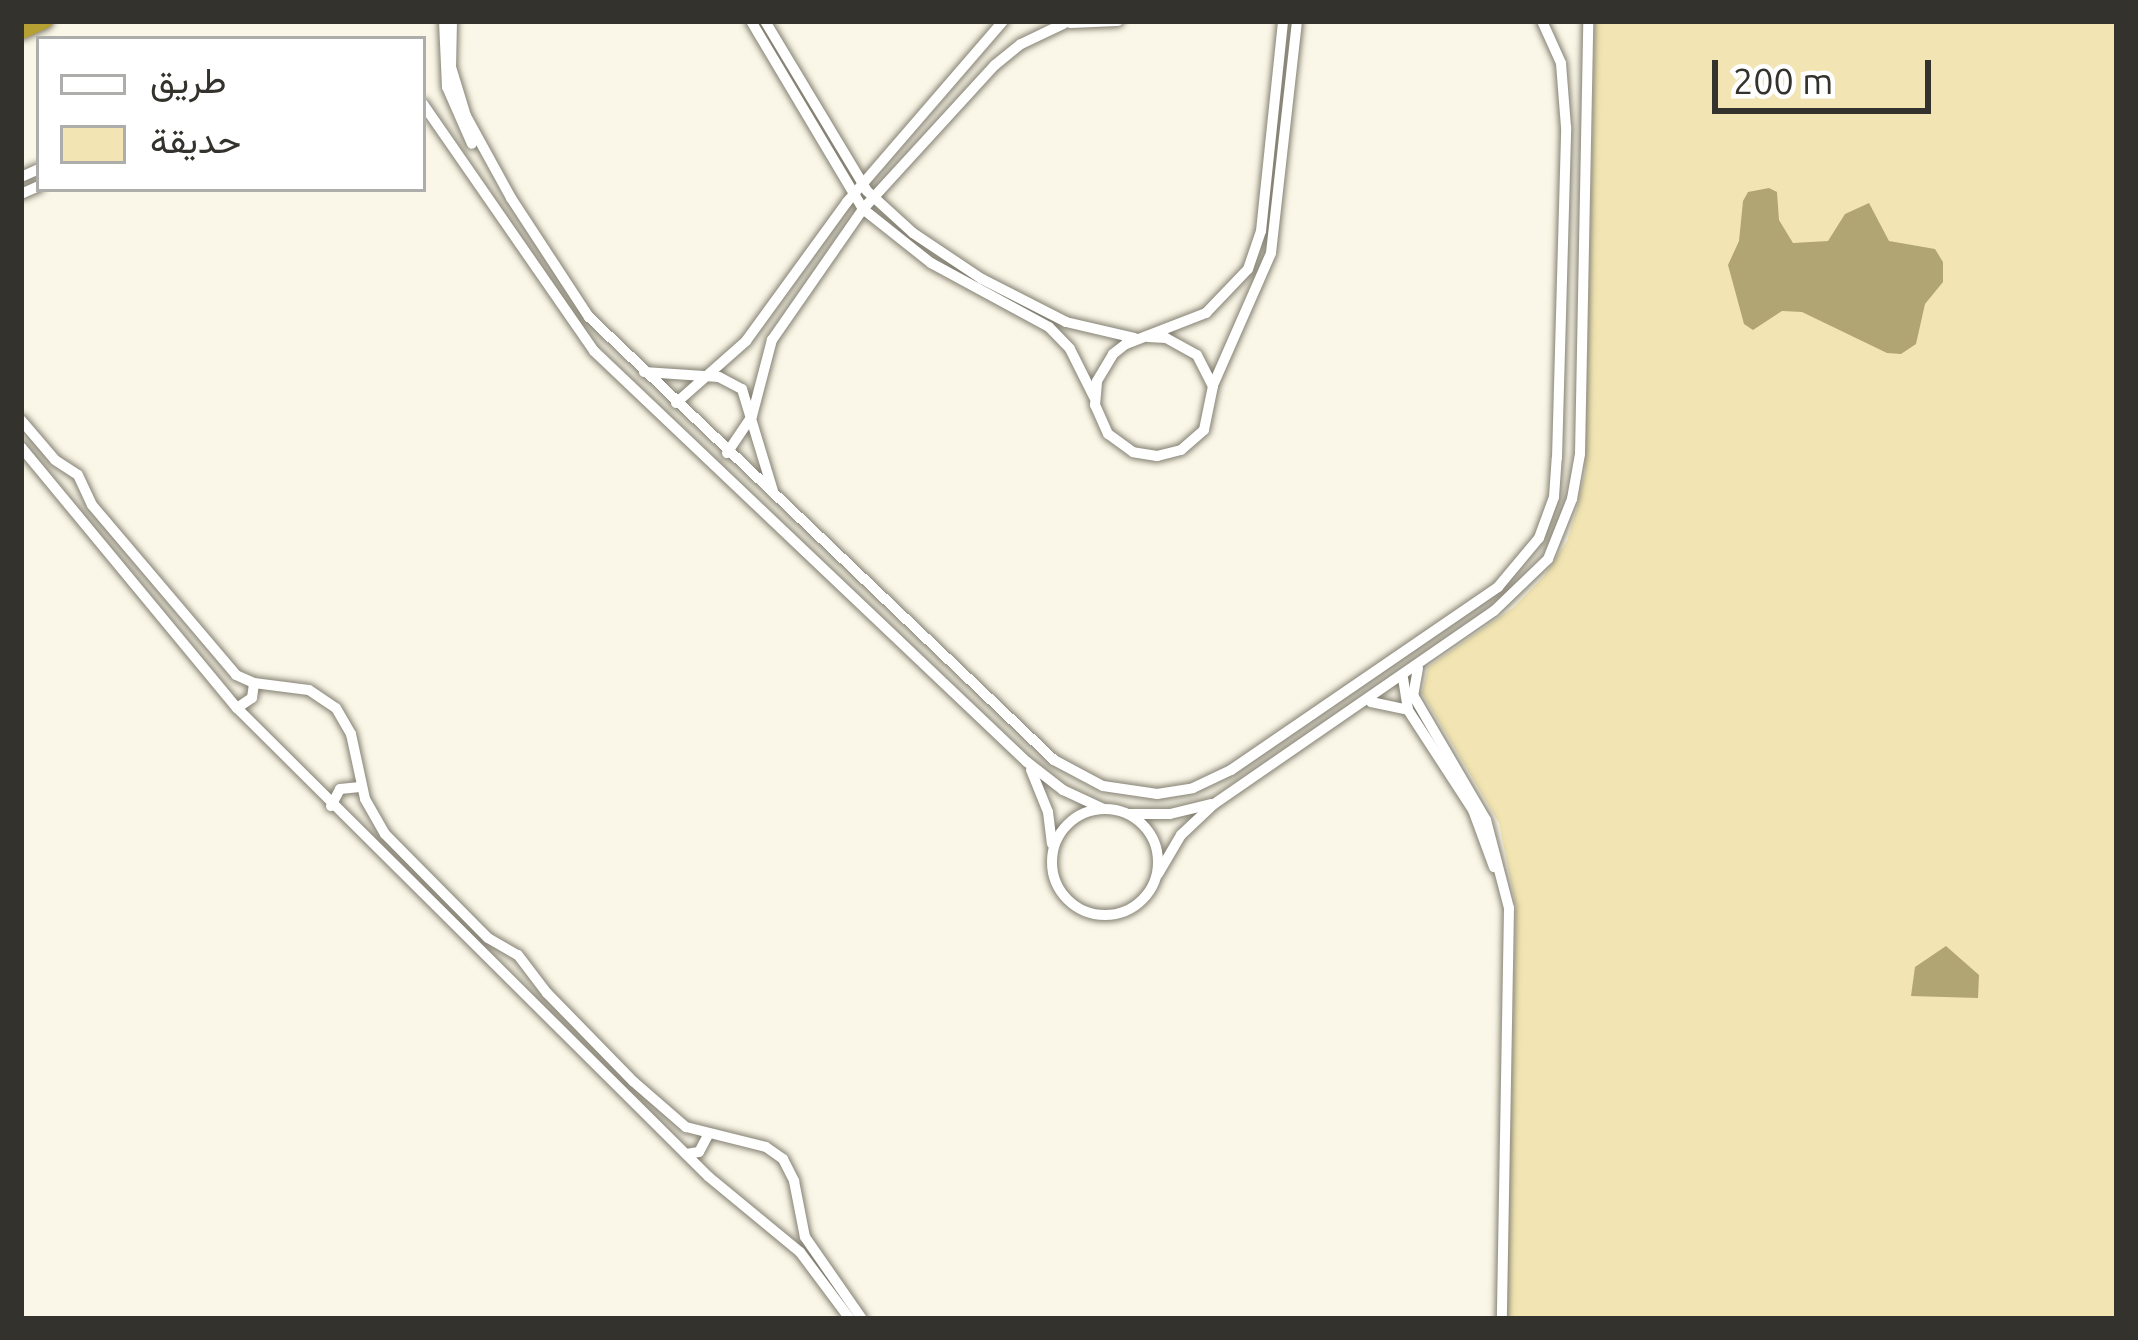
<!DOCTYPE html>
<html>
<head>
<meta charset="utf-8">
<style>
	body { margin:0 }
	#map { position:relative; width:2138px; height:1340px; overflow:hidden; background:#fbf7e8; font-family:Ubuntu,Vazirmatn,sans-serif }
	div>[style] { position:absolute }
	.green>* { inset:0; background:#f2e5b3 }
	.water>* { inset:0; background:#b2a574 }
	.roads { filter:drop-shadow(0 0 3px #838072) drop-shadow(0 0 3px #838072) }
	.tertiary>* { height:10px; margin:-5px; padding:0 5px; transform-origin:5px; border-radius:5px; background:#fff }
	.tertiary>.ring { margin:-5px; padding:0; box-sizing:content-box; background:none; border:10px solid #fff; border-radius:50% }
	.trunk>* { height:14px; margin:-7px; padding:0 7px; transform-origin:7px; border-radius:7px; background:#b6a033 }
	span { translate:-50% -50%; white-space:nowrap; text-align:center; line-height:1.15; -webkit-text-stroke:12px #fff; paint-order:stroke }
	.frame { position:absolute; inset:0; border:24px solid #33322c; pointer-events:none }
	.legend { position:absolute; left:36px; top:36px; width:390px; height:156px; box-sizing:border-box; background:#fff; border:3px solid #adadab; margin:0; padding:15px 21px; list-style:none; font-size:36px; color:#33322c }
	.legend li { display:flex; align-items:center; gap:24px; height:60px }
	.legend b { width:60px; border:3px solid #adadab }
	.scale { position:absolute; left:1712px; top:60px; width:219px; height:54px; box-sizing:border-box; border:6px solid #33322c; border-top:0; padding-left:15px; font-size:36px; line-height:42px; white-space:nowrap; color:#33322c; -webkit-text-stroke:9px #fff; paint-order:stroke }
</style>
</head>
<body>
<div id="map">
	<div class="green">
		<i style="clip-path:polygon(1595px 21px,2117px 21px,2117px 1319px,1506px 1319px,1516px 907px,1499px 823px,1422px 693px,1428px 667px,1514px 607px,1544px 576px,1567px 541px,1577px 508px,1585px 472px)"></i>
	</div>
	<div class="water">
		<i style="clip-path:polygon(1769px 188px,1777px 192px,1779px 220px,1793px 243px,1828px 241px,1845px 214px,1869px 203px,1889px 241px,1935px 249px,1943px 262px,1943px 282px,1925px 304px,1916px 344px,1901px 354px,1887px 353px,1802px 312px,1782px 311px,1753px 330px,1744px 324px,1728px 265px,1739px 241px,1743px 201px,1748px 192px)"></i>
		<i style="clip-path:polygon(1946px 946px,1979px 975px,1978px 998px,1911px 996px,1915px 967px)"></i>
	</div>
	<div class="roads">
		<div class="tertiary">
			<i style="left:444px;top:21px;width:66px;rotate:87.4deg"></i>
			<i style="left:447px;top:87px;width:62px;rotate:66.3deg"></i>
			<i style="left:452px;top:21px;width:46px;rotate:91.2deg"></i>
			<i style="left:451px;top:67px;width:51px;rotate:73deg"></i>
			<i style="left:466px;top:116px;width:94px;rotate:61.2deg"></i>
			<i style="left:511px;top:198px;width:142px;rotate:56.8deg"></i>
			<i style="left:589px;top:317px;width:642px;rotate:43.61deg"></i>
			<i style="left:1054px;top:760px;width:55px;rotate:28deg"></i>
			<i style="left:1103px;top:786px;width:55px;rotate:8.4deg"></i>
			<i style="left:1157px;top:794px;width:36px;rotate:-9deg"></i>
			<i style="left:1193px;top:788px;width:42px;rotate:-25.3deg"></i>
			<i style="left:1231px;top:770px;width:324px;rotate:-34.4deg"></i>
			<i style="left:1498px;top:587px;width:64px;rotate:-50.1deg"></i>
			<i style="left:1539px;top:538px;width:44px;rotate:-69.9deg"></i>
			<i style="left:1554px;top:497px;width:39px;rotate:-86deg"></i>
			<i style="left:1557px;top:458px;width:331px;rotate:-88.4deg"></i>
			<i style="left:1566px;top:127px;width:64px;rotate:-94.5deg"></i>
			<i style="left:1561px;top:63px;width:46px;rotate:-114.3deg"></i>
			<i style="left:751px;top:21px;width:219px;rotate:59.2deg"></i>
			<i style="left:863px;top:209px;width:87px;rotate:38.5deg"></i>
			<i style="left:931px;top:263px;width:134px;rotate:28.5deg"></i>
			<i style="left:1049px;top:327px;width:30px;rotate:46deg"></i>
			<i style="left:1070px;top:349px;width:54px;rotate:63.4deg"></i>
			<i style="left:765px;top:21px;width:198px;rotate:59deg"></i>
			<i style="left:867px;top:191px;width:62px;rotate:42.4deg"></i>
			<i style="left:913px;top:233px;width:83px;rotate:33.7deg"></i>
			<i style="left:982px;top:279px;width:94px;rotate:27.1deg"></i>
			<i style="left:1066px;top:322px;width:70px;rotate:13.2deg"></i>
			<i style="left:1070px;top:23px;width:48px;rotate:-2.4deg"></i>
			<i style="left:423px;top:104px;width:300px;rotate:55.3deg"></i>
			<i style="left:594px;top:351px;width:597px;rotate:43.51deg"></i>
			<i style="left:1027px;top:762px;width:46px;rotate:37.9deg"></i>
			<i style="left:1063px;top:790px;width:45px;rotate:24.9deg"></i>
			<i style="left:21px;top:177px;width:20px;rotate:-24deg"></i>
			<i style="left:21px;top:194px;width:20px;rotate:-24deg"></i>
			<i style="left:1148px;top:337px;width:18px;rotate:3deg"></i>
			<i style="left:1166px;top:338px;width:35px;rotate:29deg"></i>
			<i style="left:1197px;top:355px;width:35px;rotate:63deg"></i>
			<i style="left:1213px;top:386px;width:45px;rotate:101.6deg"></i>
			<i style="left:1204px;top:430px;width:30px;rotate:139deg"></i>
			<i style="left:1181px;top:450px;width:25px;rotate:166deg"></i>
			<i style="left:1157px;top:456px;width:24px;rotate:-171deg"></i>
			<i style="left:1133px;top:452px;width:31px;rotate:-144deg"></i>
			<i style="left:1108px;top:434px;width:32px;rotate:-114deg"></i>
			<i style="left:1095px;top:405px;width:24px;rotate:-85deg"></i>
			<i style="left:1097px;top:381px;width:31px;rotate:-59deg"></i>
			<i style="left:1113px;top:354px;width:16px;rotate:-38deg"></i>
			<i style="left:1126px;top:344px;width:86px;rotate:-21.2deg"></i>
			<i style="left:1206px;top:313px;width:61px;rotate:-46.3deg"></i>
			<i style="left:1248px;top:269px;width:40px;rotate:-71.1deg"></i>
			<i style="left:1261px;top:231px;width:211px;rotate:-84deg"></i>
			<i style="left:644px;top:372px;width:75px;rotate:3.8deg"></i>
			<i style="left:719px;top:377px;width:26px;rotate:28deg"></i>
			<i style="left:742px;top:389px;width:107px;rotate:73.1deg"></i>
			<i style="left:1214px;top:383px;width:142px;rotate:-66.3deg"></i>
			<i style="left:1271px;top:253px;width:233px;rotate:-83.6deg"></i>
			<i style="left:676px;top:403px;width:94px;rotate:-41.5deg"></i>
			<i style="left:746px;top:341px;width:172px;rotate:-54deg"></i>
			<i style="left:847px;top:202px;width:239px;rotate:-49.2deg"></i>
			<i style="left:21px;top:420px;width:52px;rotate:49.6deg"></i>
			<i style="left:55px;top:460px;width:27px;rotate:33deg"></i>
			<i style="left:78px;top:475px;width:33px;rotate:65deg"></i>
			<i style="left:92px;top:505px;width:223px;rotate:49.7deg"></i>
			<i style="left:236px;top:675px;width:20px;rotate:24deg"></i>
			<i style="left:254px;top:683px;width:55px;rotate:7.3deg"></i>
			<i style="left:309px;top:690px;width:32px;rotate:34deg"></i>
			<i style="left:336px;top:708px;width:30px;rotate:60deg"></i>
			<i style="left:351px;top:734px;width:66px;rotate:77.8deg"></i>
			<i style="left:365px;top:799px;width:40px;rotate:60.3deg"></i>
			<i style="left:385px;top:834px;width:146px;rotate:45.3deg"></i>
			<i style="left:488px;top:938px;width:34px;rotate:30deg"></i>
			<i style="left:518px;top:955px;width:48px;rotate:52.7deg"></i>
			<i style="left:547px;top:993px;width:124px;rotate:45.7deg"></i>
			<i style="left:634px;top:1082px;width:69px;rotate:40.9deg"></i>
			<i style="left:686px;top:1127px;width:82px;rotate:14deg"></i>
			<i style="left:766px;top:1147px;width:21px;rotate:35deg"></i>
			<i style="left:783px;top:1159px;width:25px;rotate:63deg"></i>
			<i style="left:794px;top:1181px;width:57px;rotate:78.9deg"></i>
			<i style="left:805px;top:1237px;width:100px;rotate:55.2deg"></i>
			<i style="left:21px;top:447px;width:339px;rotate:50.4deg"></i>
			<i style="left:237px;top:708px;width:665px;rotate:44.82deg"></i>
			<i style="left:709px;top:1177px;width:118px;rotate:39.5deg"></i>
			<i style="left:800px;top:1252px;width:84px;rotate:53.3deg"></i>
			<i style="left:727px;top:453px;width:45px;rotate:-56deg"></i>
			<i style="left:752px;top:416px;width:79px;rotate:-75.3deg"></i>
			<i style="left:772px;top:340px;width:160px;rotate:-55.2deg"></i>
			<i style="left:863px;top:209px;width:195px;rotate:-47.5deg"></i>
			<i style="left:995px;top:65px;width:33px;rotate:-39deg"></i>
			<i style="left:1021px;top:44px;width:47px;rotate:-25.5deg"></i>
			<i style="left:1418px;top:668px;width:27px;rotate:100deg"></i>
			<i style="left:1413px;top:695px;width:145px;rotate:59.7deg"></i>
			<i style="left:1486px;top:820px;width:91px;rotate:75.4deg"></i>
			<i style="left:1509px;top:908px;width:411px;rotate:91deg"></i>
			<i style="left:1403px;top:678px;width:32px;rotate:81deg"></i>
			<i style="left:1408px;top:710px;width:119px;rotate:57deg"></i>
			<i style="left:1473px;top:810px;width:61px;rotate:69.8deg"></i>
			<i style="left:1371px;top:702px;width:38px;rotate:12deg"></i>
			<i style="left:237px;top:708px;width:18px;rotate:-34deg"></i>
			<i style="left:252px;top:698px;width:15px;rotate:-82deg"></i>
			<i style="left:1031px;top:770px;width:45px;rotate:68deg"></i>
			<i style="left:1048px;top:812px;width:32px;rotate:83deg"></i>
			<i style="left:331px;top:806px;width:19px;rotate:-62deg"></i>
			<i style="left:340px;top:789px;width:20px;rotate:-6deg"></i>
			<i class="ring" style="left:1052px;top:809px;width:96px;height:96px"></i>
			<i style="left:1129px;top:814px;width:41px"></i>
			<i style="left:1170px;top:814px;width:42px;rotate:-13.7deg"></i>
			<i style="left:1158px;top:874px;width:45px;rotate:-59.5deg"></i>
			<i style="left:1181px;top:835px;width:45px;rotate:-43.2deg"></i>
			<i style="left:1214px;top:804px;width:340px;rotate:-34.6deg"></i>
			<i style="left:1494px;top:611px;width:75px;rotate:-43.9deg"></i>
			<i style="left:1548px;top:559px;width:65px;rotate:-68.2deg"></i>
			<i style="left:1572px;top:499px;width:46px;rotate:-79.9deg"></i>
			<i style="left:1580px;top:454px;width:433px;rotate:-88.9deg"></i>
			<i style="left:686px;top:1154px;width:13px;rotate:-9deg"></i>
			<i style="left:699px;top:1152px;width:17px;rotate:-62deg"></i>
		</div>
		<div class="trunk">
			<i style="left:21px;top:32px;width:27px;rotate:-24deg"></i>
		</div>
	</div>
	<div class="frame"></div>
	<ul class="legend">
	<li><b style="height:15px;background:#fff"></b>طريق</li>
	<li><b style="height:33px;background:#f2e5b3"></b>حديقة</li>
	</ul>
	<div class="scale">200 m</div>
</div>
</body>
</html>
